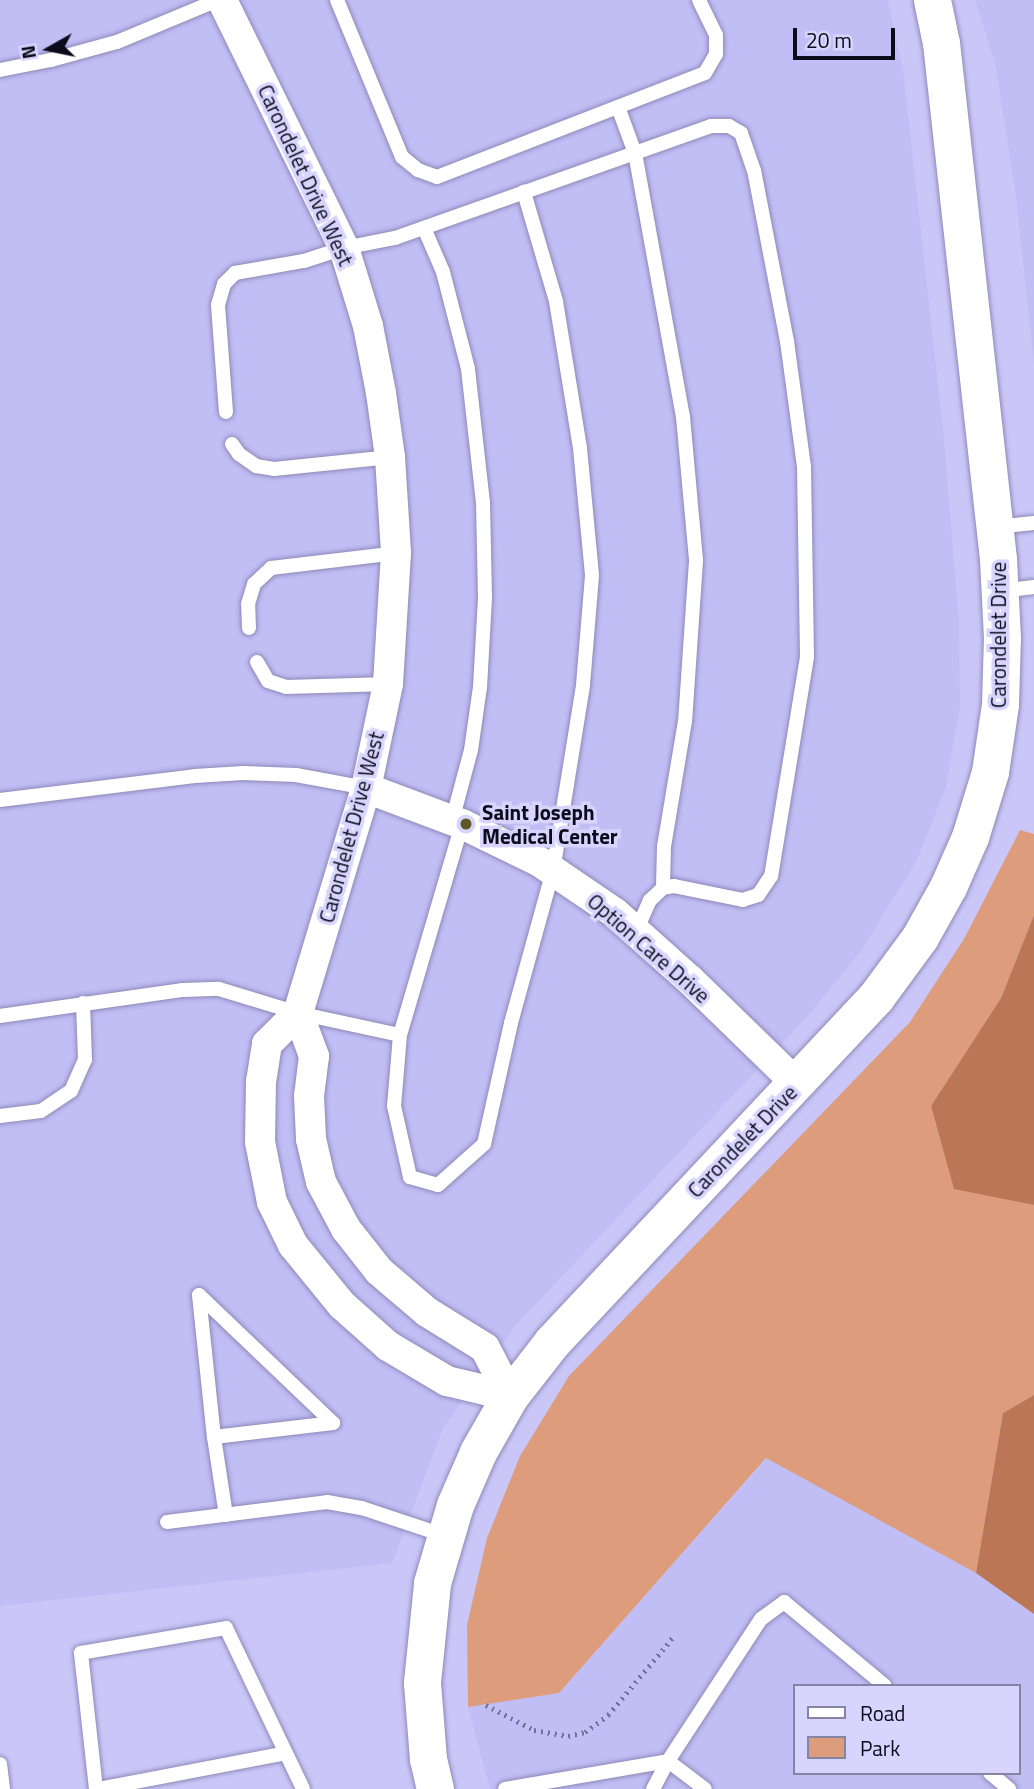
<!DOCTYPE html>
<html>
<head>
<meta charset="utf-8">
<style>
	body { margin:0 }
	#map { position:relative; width:1034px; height:1789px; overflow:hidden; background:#cac7f8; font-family:"Titillium Web",sans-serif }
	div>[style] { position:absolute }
	.built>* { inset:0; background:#c1bdf5 }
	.green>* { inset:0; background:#dd9d7d }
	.forest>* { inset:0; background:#ba7655 }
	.path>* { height:4.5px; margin-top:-2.25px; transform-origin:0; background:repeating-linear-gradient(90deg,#747294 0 2px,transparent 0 7px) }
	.roads { filter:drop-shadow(0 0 2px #8d8ab8) drop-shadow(0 0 2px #8d8ab8) }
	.service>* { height:14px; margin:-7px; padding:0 7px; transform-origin:7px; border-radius:7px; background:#fff }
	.minor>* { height:30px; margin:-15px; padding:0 15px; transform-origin:15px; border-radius:15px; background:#fff }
	.tertiary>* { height:37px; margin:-18.5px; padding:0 18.5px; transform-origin:18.5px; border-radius:18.5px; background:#fff }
	.dots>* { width:19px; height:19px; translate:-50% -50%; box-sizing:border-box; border:4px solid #d7d5fd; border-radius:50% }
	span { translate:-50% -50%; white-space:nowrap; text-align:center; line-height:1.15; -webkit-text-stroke:7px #d7d5fd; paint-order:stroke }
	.street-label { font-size:21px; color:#0c0b1b }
	.poi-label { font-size:21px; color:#0c0b1b; font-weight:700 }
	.left { translate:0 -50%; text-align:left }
	.legend { position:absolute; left:793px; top:1684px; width:228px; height:91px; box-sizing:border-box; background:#d7d5fd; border:2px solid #8684a3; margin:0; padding:9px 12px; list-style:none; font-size:21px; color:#0c0b1b }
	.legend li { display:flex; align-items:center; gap:14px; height:35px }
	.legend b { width:35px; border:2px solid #8684a3 }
	.north { position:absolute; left:14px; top:14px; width:70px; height:70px; -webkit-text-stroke:5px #d7d5fd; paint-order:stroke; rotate:261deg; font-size:19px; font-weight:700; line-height:28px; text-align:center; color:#0c0b1b }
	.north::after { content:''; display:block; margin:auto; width:24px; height:32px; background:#0c0b1b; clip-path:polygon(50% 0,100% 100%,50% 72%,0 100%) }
	.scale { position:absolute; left:793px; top:28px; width:102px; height:32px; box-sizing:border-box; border:4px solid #0c0b1b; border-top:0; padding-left:9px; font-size:21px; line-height:24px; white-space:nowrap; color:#0c0b1b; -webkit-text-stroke:5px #d7d5fd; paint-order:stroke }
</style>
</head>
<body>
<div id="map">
	<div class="built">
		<i style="clip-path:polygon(0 0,888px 0,904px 77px,944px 439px,959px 622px,960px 706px,946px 787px,917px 860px,863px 948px,807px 1017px,515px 1326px,443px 1428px,392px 1563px,0 1606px)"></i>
		<i style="clip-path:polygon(975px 0,1034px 0,1034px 365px,1016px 196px,995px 63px)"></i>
		<i style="clip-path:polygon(evenodd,767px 1458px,976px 1573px,1034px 1614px,1034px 1789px,490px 1789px,468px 1707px,559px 1693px,767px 1458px,794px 1686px,1018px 1686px,1018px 1773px,794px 1773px,794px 1686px)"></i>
	</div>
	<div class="green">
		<i style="clip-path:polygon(1020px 830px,1034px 834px,1034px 915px,1001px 998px,931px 1106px,954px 1188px,1034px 1205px,1034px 1395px,1003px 1413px,976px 1573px,766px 1458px,559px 1693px,468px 1707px,467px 1625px,487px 1538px,520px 1456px,569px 1376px,910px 1022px,964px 939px)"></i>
	</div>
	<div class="forest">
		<i style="clip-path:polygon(1034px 915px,1034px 1205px,954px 1189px,931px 1106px,1001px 998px)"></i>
		<i style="clip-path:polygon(1034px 1395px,1034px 1614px,976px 1573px,1003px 1413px)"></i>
	</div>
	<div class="path">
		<i style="left:486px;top:1705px;width:54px;rotate:27.5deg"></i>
		<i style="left:534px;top:1730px;width:35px;rotate:10deg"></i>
		<i style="left:568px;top:1736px;width:17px;rotate:-13deg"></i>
		<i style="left:585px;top:1732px;width:29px;rotate:-36deg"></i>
		<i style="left:608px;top:1715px;width:104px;rotate:-50.1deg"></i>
	</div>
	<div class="roads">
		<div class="service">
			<i style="left:337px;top:0;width:170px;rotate:67.5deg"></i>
			<i style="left:402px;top:157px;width:21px;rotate:39deg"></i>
			<i style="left:418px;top:170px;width:20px;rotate:20deg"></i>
			<i style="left:437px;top:177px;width:287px;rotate:-21.2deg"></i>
			<i style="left:705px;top:73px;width:22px;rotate:-60deg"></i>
			<i style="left:716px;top:54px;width:19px;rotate:-90deg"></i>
			<i style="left:716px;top:35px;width:39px;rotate:-116deg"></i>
			<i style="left:0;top:70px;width:52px;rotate:-11.1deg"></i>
			<i style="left:51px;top:60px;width:68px;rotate:-15.3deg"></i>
			<i style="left:117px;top:42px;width:109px;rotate:-22.6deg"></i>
			<i style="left:618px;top:107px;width:49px;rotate:69.7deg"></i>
			<i style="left:635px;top:153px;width:268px;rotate:79.7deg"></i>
			<i style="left:683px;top:417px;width:145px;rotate:84.8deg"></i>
			<i style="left:696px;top:561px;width:160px;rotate:93.9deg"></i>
			<i style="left:685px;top:721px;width:127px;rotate:99.5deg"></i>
			<i style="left:664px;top:846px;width:42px;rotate:91.4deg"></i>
			<i style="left:424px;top:228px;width:48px;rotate:66.6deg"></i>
			<i style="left:443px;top:272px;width:100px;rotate:75.5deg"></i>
			<i style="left:468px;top:369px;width:134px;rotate:83.6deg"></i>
			<i style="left:483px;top:502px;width:96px;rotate:88.8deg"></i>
			<i style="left:485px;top:598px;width:89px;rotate:93.2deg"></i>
			<i style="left:480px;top:687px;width:64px;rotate:98.1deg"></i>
			<i style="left:471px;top:750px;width:73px;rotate:105deg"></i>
			<i style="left:226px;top:412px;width:107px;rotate:-94.3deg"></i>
			<i style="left:218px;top:305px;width:22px;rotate:-74deg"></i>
			<i style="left:224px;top:284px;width:16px;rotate:-45deg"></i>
			<i style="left:235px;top:273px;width:70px;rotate:-9.9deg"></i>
			<i style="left:304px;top:261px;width:42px;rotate:-18deg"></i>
			<i style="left:344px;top:248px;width:52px;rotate:-11.1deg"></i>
			<i style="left:395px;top:238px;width:335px;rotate:-19.5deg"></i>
			<i style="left:711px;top:126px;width:18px"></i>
			<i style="left:729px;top:126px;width:14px;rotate:30deg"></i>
			<i style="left:741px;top:133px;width:39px;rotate:71deg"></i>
			<i style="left:754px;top:170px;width:174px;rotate:79.1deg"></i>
			<i style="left:787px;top:341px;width:126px;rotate:82.3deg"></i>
			<i style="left:804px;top:466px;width:191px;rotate:89.1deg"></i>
			<i style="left:807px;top:657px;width:222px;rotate:99.3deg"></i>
			<i style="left:771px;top:876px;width:23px;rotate:124deg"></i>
			<i style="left:758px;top:895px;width:16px;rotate:162deg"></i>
			<i style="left:743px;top:900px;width:70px;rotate:-168.5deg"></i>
			<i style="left:674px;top:886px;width:11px;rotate:170deg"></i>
			<i style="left:663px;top:888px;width:18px;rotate:137deg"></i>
			<i style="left:650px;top:900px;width:35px;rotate:114deg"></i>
			<i style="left:232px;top:444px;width:12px;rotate:55deg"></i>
			<i style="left:239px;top:454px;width:21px;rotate:35deg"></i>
			<i style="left:256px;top:466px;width:18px;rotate:9deg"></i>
			<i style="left:274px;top:469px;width:117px;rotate:-5.9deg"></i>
			<i style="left:995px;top:527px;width:39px;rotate:-6deg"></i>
			<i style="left:1001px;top:591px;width:33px;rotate:-7deg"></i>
			<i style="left:249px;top:628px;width:24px;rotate:-92deg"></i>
			<i style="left:248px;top:604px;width:21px;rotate:-73deg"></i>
			<i style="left:254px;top:584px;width:23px;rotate:-43deg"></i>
			<i style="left:271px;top:568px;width:126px;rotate:-6.8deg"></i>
			<i style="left:257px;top:662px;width:22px;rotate:60deg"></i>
			<i style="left:268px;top:681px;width:19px;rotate:18deg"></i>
			<i style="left:286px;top:687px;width:102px;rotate:-1.7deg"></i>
			<i style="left:0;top:800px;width:196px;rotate:-7deg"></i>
			<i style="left:195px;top:776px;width:48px;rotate:-3.6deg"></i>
			<i style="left:243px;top:773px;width:53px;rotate:2.2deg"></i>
			<i style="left:296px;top:775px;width:71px;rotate:10.5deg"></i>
			<i style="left:0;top:1016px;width:185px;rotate:-8.1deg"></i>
			<i style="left:183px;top:990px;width:36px;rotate:-2deg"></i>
			<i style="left:219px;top:989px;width:83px;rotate:16.9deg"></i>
			<i style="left:298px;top:1013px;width:104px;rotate:12.2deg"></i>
			<i style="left:400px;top:1035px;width:220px;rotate:-73.6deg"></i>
			<i style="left:400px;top:1035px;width:71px;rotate:94.8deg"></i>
			<i style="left:394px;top:1106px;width:73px;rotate:77.3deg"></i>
			<i style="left:410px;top:1177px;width:29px;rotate:16deg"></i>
			<i style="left:438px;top:1185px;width:62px;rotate:-41.7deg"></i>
			<i style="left:484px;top:1144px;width:124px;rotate:-77.4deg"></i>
			<i style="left:511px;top:1023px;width:158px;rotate:-74.6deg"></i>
			<i style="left:553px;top:871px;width:188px;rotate:-80.8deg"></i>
			<i style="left:583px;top:685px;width:110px;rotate:-85.3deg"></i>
			<i style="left:592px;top:575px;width:128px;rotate:-95.4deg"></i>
			<i style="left:580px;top:448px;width:149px;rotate:-99.3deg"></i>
			<i style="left:556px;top:301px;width:114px;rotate:-106.4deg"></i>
			<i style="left:0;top:1116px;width:41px;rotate:-7deg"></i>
			<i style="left:41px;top:1111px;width:36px;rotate:-34deg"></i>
			<i style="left:71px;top:1091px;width:34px;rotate:-66deg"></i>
			<i style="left:85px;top:1060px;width:57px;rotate:-92deg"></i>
			<i style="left:214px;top:1437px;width:120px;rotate:-6.7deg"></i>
			<i style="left:333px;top:1423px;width:185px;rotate:-136.3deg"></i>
			<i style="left:199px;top:1295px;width:143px;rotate:84deg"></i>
			<i style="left:214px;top:1437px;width:79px;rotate:81.3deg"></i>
			<i style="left:167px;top:1522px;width:161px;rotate:-7.1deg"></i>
			<i style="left:327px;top:1502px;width:36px;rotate:10deg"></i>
			<i style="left:362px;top:1508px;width:89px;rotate:18.4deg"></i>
			<i style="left:0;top:1764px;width:25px;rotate:83deg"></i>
			<i style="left:990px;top:1773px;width:25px;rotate:40deg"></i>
			<i style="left:96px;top:1789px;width:137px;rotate:-96.3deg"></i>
			<i style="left:81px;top:1653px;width:147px;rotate:-9.8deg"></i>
			<i style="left:226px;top:1628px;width:178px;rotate:64.4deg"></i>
			<i style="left:98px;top:1789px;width:191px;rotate:-10.8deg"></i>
			<i style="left:505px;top:1789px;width:165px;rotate:-9.7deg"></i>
			<i style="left:668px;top:1761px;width:170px;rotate:-56.8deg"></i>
			<i style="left:761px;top:1619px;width:29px;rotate:-36deg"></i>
			<i style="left:784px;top:1602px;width:131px;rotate:39.7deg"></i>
			<i style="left:653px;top:1789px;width:32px;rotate:-62deg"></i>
			<i style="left:668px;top:1761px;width:46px;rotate:37.1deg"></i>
		</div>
		<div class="minor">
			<i style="left:222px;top:0;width:276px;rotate:63.8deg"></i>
			<i style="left:344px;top:248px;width:82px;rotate:72.9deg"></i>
			<i style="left:368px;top:326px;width:68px;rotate:79deg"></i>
			<i style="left:381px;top:393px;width:65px;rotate:82deg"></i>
			<i style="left:390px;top:457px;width:96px;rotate:86.4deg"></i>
			<i style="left:396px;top:553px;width:131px;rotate:93.5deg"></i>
			<i style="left:388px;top:684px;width:106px;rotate:101.9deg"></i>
			<i style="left:366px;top:788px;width:235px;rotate:106.8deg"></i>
			<i style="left:298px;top:1013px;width:44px;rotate:135deg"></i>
			<i style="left:267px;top:1044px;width:37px;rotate:99deg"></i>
			<i style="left:261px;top:1081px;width:61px;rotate:90.9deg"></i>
			<i style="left:260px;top:1142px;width:61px;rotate:78.7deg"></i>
			<i style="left:272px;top:1202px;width:48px;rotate:64deg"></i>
			<i style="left:293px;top:1245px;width:77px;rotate:50.8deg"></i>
			<i style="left:342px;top:1305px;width:62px;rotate:41.7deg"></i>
			<i style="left:388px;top:1346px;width:69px;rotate:30.7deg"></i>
			<i style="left:447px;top:1381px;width:65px;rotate:13.4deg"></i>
			<i style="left:366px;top:788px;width:103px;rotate:20.6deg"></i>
			<i style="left:462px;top:824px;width:87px;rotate:26deg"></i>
			<i style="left:540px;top:862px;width:91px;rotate:34.2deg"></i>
			<i style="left:615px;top:913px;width:101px;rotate:41.8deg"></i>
			<i style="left:690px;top:980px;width:149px;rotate:44.2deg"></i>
			<i style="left:298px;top:1013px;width:46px;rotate:69.6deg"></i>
			<i style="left:314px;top:1056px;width:40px;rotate:97.1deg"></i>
			<i style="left:309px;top:1096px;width:43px;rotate:87.3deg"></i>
			<i style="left:311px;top:1139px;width:44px;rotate:76.9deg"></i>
			<i style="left:321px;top:1182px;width:53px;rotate:62deg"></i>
			<i style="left:346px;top:1229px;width:53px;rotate:51.8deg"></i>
			<i style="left:379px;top:1271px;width:63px;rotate:40.5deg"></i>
			<i style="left:427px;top:1312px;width:68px;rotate:31.8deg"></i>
			<i style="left:485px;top:1348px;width:54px;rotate:62.5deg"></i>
		</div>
		<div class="tertiary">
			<i style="left:435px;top:1789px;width:31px;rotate:-103deg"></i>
			<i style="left:428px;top:1759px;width:77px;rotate:-94.5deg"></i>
			<i style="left:422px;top:1682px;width:100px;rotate:-84.2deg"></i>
			<i style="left:432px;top:1583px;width:81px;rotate:-73.6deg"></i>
			<i style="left:455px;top:1505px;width:58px;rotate:-66.5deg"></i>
			<i style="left:478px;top:1452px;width:64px;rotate:-60.3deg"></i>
			<i style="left:510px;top:1396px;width:68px;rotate:-52.1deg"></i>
			<i style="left:552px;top:1342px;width:473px;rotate:-46.8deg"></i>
			<i style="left:876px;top:997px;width:74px;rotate:-53.7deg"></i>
			<i style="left:920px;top:937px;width:57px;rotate:-60.8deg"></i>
			<i style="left:948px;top:887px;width:55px;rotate:-66.3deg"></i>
			<i style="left:970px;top:837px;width:68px;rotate:-72.9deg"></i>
			<i style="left:990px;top:772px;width:69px;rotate:-81.6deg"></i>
			<i style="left:1000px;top:704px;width:66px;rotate:-88.3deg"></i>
			<i style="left:1002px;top:638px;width:79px;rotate:-92.9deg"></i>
			<i style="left:998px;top:559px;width:519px;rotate:-96.3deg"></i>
			<i style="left:941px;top:43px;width:44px;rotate:-101.8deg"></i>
		</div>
	</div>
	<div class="dots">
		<i style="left:466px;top:824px;background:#5b5926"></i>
	</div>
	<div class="street-label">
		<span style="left:306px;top:175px;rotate:65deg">Carondelet Drive West</span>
		<span style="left:998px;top:635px;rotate:-90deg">Carondelet Drive</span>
		<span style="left:351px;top:827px;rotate:-75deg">Carondelet Drive West</span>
		<span style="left:649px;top:948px;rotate:41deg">Option Care Drive</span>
		<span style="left:742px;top:1141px;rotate:-46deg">Carondelet Drive</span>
	</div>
	<div class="poi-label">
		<span class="left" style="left:482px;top:824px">Saint Joseph<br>Medical Center</span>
	</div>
	<ul class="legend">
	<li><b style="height:9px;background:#fff"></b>Road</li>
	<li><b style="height:19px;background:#dd9d7d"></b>Park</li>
	</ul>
	<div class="north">N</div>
	<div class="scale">20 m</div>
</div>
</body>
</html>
